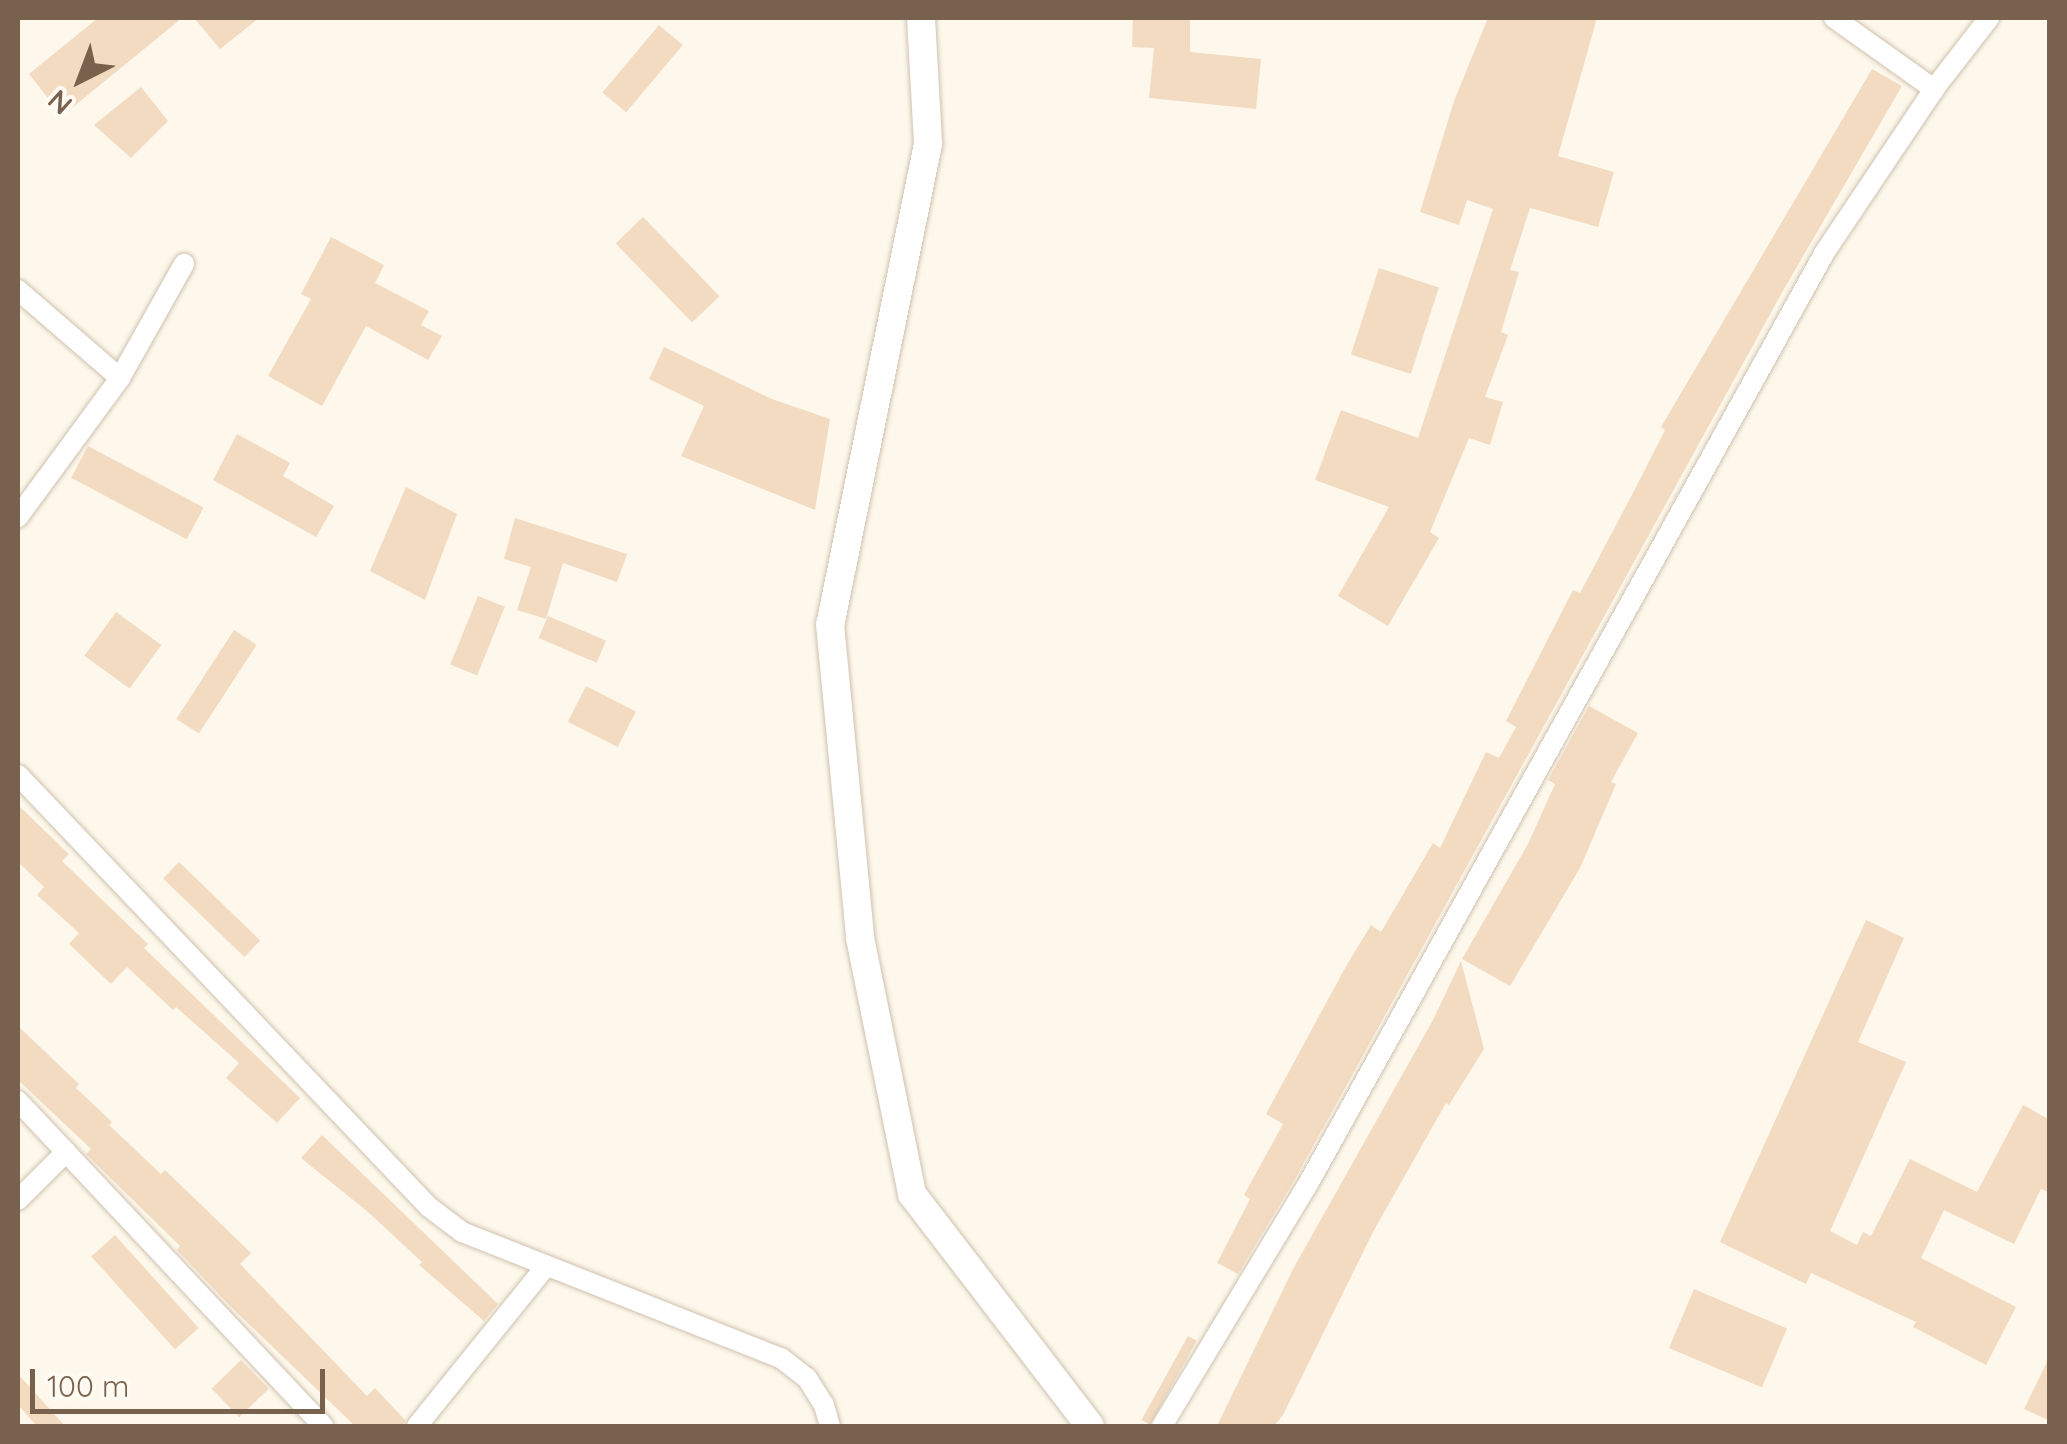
<!DOCTYPE html>
<html>
<head>
<meta charset="utf-8">
<style>
	body { margin:0 }
	#map { position:relative; width:2067px; height:1444px; overflow:hidden; background:#fdf8eb; font-family:Quicksand,sans-serif }
	div>[style] { position:absolute }
	.building>* { inset:0; background:#f3dbc2; transform-origin:0 0 }
	.roads { filter:drop-shadow(0 0 2px #d0c1af) drop-shadow(0 0 2px #d0c1af) }
	.minor>* { height:20px; margin:-10px; padding:0 10px; transform-origin:10px; border-radius:10px; background:#fff }
	.tertiary>* { height:28px; margin:-14px; padding:0 14px; transform-origin:14px; border-radius:14px; background:#fff }
	span { translate:-50% -50%; white-space:nowrap; text-align:center; line-height:1.15; -webkit-text-stroke:8px #fffbf2; paint-order:stroke }
	.frame { position:absolute; inset:0; border:20px solid #79624d; pointer-events:none }
	.north { position:absolute; left:30px; top:30px; width:100px; height:100px; -webkit-text-stroke:8px #fffbf2; paint-order:stroke; rotate:222deg; font-size:28px; font-weight:700; line-height:40px; text-align:center; color:#79624d }
	.north::after { content:''; display:block; margin:auto; width:35px; height:45px; background:#79624d; clip-path:polygon(50% 0,100% 100%,50% 72%,0 100%) }
	.scale { position:absolute; left:30px; top:1369px; width:295px; height:45px; box-sizing:border-box; border:5px solid #79624d; border-top:0; padding-left:12px; font-size:30px; line-height:35px; white-space:nowrap; color:#79624d; -webkit-text-stroke:8px #fffbf2; paint-order:stroke }
</style>
</head>
<body>
<div id="map">
	<div class="building">
		<i style="clip-path:polygon(98px 18px,182px 18px,62px 116px,29px 74px)"></i>
		<i style="clip-path:polygon(194px 18px,259px 18px,220px 49px)"></i>
		<i style="clip-path:polygon(1133px 18px,1190px 20px,1190px 52px,1261px 59px,1256px 109px,1149px 98px,1154px 48px,1132px 47px)"></i>
		<i style="clip-path:polygon(1488px 18px,1597px 18px,1558px 156px,1614px 172px,1598px 227px,1530px 208px,1510px 270px,1519px 272px,1501px 332px,1508px 335px,1485px 397px,1503px 402px,1490px 445px,1469px 438px,1430px 532px,1439px 538px,1388px 626px,1338px 596px,1389px 507px,1315px 480px,1341px 410px,1418px 438px,1493px 209px,1467px 200px,1459px 225px,1420px 212px,1454px 101px)"></i>
		<i style="left:659px;top:25px;width:31px;height:88px;rotate:40deg"></i>
		<i style="clip-path:polygon(1872px 69px,1902px 86px,1784px 289px,1295px 1179px,1238px 1274px,1217px 1263px,1250px 1199px,1244px 1195px,1283px 1124px,1266px 1114px,1345px 968px,1371px 925px,1381px 932px,1433px 843px,1440px 848px,1486px 752px,1499px 758px,1516px 727px,1506px 721px,1573px 590px,1580px 593px,1634px 491px,1665px 430px,1661px 427px)"></i>
		<i style="clip-path:polygon(141px 87px,168px 121px,131px 158px,94px 125px)"></i>
		<i style="left:643px;top:217px;width:110px;height:38px;rotate:46deg"></i>
		<i style="clip-path:polygon(331px 237px,384px 265px,375px 283px,429px 311px,421px 325px,442px 336px,428px 360px,366px 326px,322px 406px,268px 376px,311px 299px,301px 294px)"></i>
		<i style="left:1379px;top:268px;width:63px;height:91px;rotate:18deg"></i>
		<i style="clip-path:polygon(664px 347px,772px 399px,830px 419px,815px 510px,681px 456px,704px 406px,649px 379px)"></i>
		<i style="clip-path:polygon(237px 434px,290px 463px,283px 476px,334px 506px,316px 537px,213px 480px)"></i>
		<i style="left:88px;top:446px;width:131px;height:36px;rotate:28deg"></i>
		<i style="clip-path:polygon(406px 487px,457px 514px,425px 600px,370px 571px)"></i>
		<i style="clip-path:polygon(515px 518px,627px 554px,617px 582px,563px 563px,546px 619px,517px 610px,531px 567px,504px 559px)"></i>
		<i style="left:478px;top:596px;width:29px;height:74px;rotate:22deg"></i>
		<i style="left:116px;top:612px;width:56px;height:54px;rotate:36deg"></i>
		<i style="left:548px;top:616px;width:63px;height:24px;rotate:23deg"></i>
		<i style="left:234px;top:630px;width:27px;height:106px;rotate:33deg"></i>
		<i style="left:586px;top:686px;width:56px;height:40px;rotate:27deg"></i>
		<i style="clip-path:polygon(1589px 706px,1638px 733px,1611px 782px,1616px 784px,1580px 868px,1510px 986px,1462px 959px,1528px 844px,1555px 784px,1548px 780px)"></i>
		<i style="clip-path:polygon(18px 805px,69px 854px,62px 861px,148px 944px,144px 948px,300px 1098px,277px 1123px,226px 1078px,239px 1063px,176px 1007px,173px 1010px,127px 967px,111px 984px,69px 944px,79px 933px,37px 895px,44px 887px,18px 862px)"></i>
		<i style="left:179px;top:862px;width:113px;height:23px;rotate:44deg"></i>
		<i style="clip-path:polygon(1866px 920px,1904px 938px,1858px 1042px,1906px 1062px,1830px 1231px,1857px 1245px,1863px 1232px,1871px 1236px,1910px 1159px,1977px 1192px,2023px 1105px,2050px 1120px,2050px 1193px,2041px 1189px,2014px 1244px,1944px 1210px,1921px 1258px,2016px 1307px,1986px 1365px,1913px 1327px,1916px 1322px,1811px 1273px,1806px 1284px,1720px 1242px)"></i>
		<i style="clip-path:polygon(1461px 961px,1484px 1049px,1449px 1105px,1446px 1103px,1373px 1232px,1283px 1415px,1274px 1426px,1217px 1426px,1293px 1269px,1433px 1020px)"></i>
		<i style="clip-path:polygon(18px 1026px,79px 1084px,76px 1088px,112px 1122px,109px 1125px,161px 1174px,165px 1170px,251px 1253px,240px 1264px,367px 1396px,375px 1388px,405px 1420px,404px 1426px,355px 1426px,229px 1305px,177px 1250px,180px 1246px,86px 1154px,91px 1149px,18px 1080px)"></i>
		<i style="clip-path:polygon(322px 1135px,498px 1304px,484px 1321px,419px 1265px,422px 1262px,368px 1212px,301px 1158px)"></i>
		<i style="left:115px;top:1235px;width:125px;height:32px;rotate:48deg"></i>
		<i style="left:1694px;top:1289px;width:101px;height:64px;rotate:23deg"></i>
		<i style="left:1188px;top:1336px;width:10px;height:96px;rotate:29deg"></i>
		<i style="clip-path:polygon(2050px 1356px,2050px 1421px,2024px 1409px)"></i>
		<i style="left:241px;top:1360px;width:40px;height:41px;rotate:46deg"></i>
		<i style="clip-path:polygon(18px 1374px,65px 1426px,37px 1426px,18px 1405px)"></i>
	</div>
	<div class="roads">
		<div class="minor">
			<i style="left:1834px;top:18px;width:123px;rotate:35.4deg"></i>
			<i style="left:18px;top:290px;width:135px;rotate:40.8deg"></i>
			<i style="left:18px;top:517px;width:172px;rotate:-53.7deg"></i>
			<i style="left:120px;top:378px;width:131px;rotate:-60.7deg"></i>
			<i style="left:18px;top:775px;width:596px;rotate:46.43deg"></i>
			<i style="left:429px;top:1207px;width:41px;rotate:37.1deg"></i>
			<i style="left:462px;top:1232px;width:343px;rotate:21.6deg"></i>
			<i style="left:781px;top:1358px;width:33px;rotate:38deg"></i>
			<i style="left:807px;top:1378px;width:32px;rotate:58deg"></i>
			<i style="left:824px;top:1405px;width:22px;rotate:74deg"></i>
			<i style="left:18px;top:1101px;width:446px;rotate:46.8deg"></i>
			<i style="left:18px;top:1200px;width:68px;rotate:-45deg"></i>
			<i style="left:417px;top:1426px;width:206px;rotate:-51.1deg"></i>
			<i style="left:1162px;top:1426px;width:280px;rotate:-58.9deg"></i>
			<i style="left:1307px;top:1186px;width:1068px;rotate:-60.99deg"></i>
			<i style="left:1825px;top:252px;width:196px;rotate:-56.2deg"></i>
			<i style="left:1934px;top:89px;width:90px;rotate:-52.2deg"></i>
		</div>
		<div class="tertiary">
			<i style="left:921px;top:18px;width:126px;rotate:86.8deg"></i>
			<i style="left:928px;top:144px;width:490px;rotate:101.5deg"></i>
			<i style="left:830px;top:624px;width:315px;rotate:84.5deg"></i>
			<i style="left:860px;top:938px;width:261px;rotate:78.5deg"></i>
			<i style="left:912px;top:1194px;width:292px;rotate:52.5deg"></i>
		</div>
	</div>
	<div class="frame"></div>
	<div class="north">N</div>
	<div class="scale">100 m</div>
</div>
</body>
</html>
